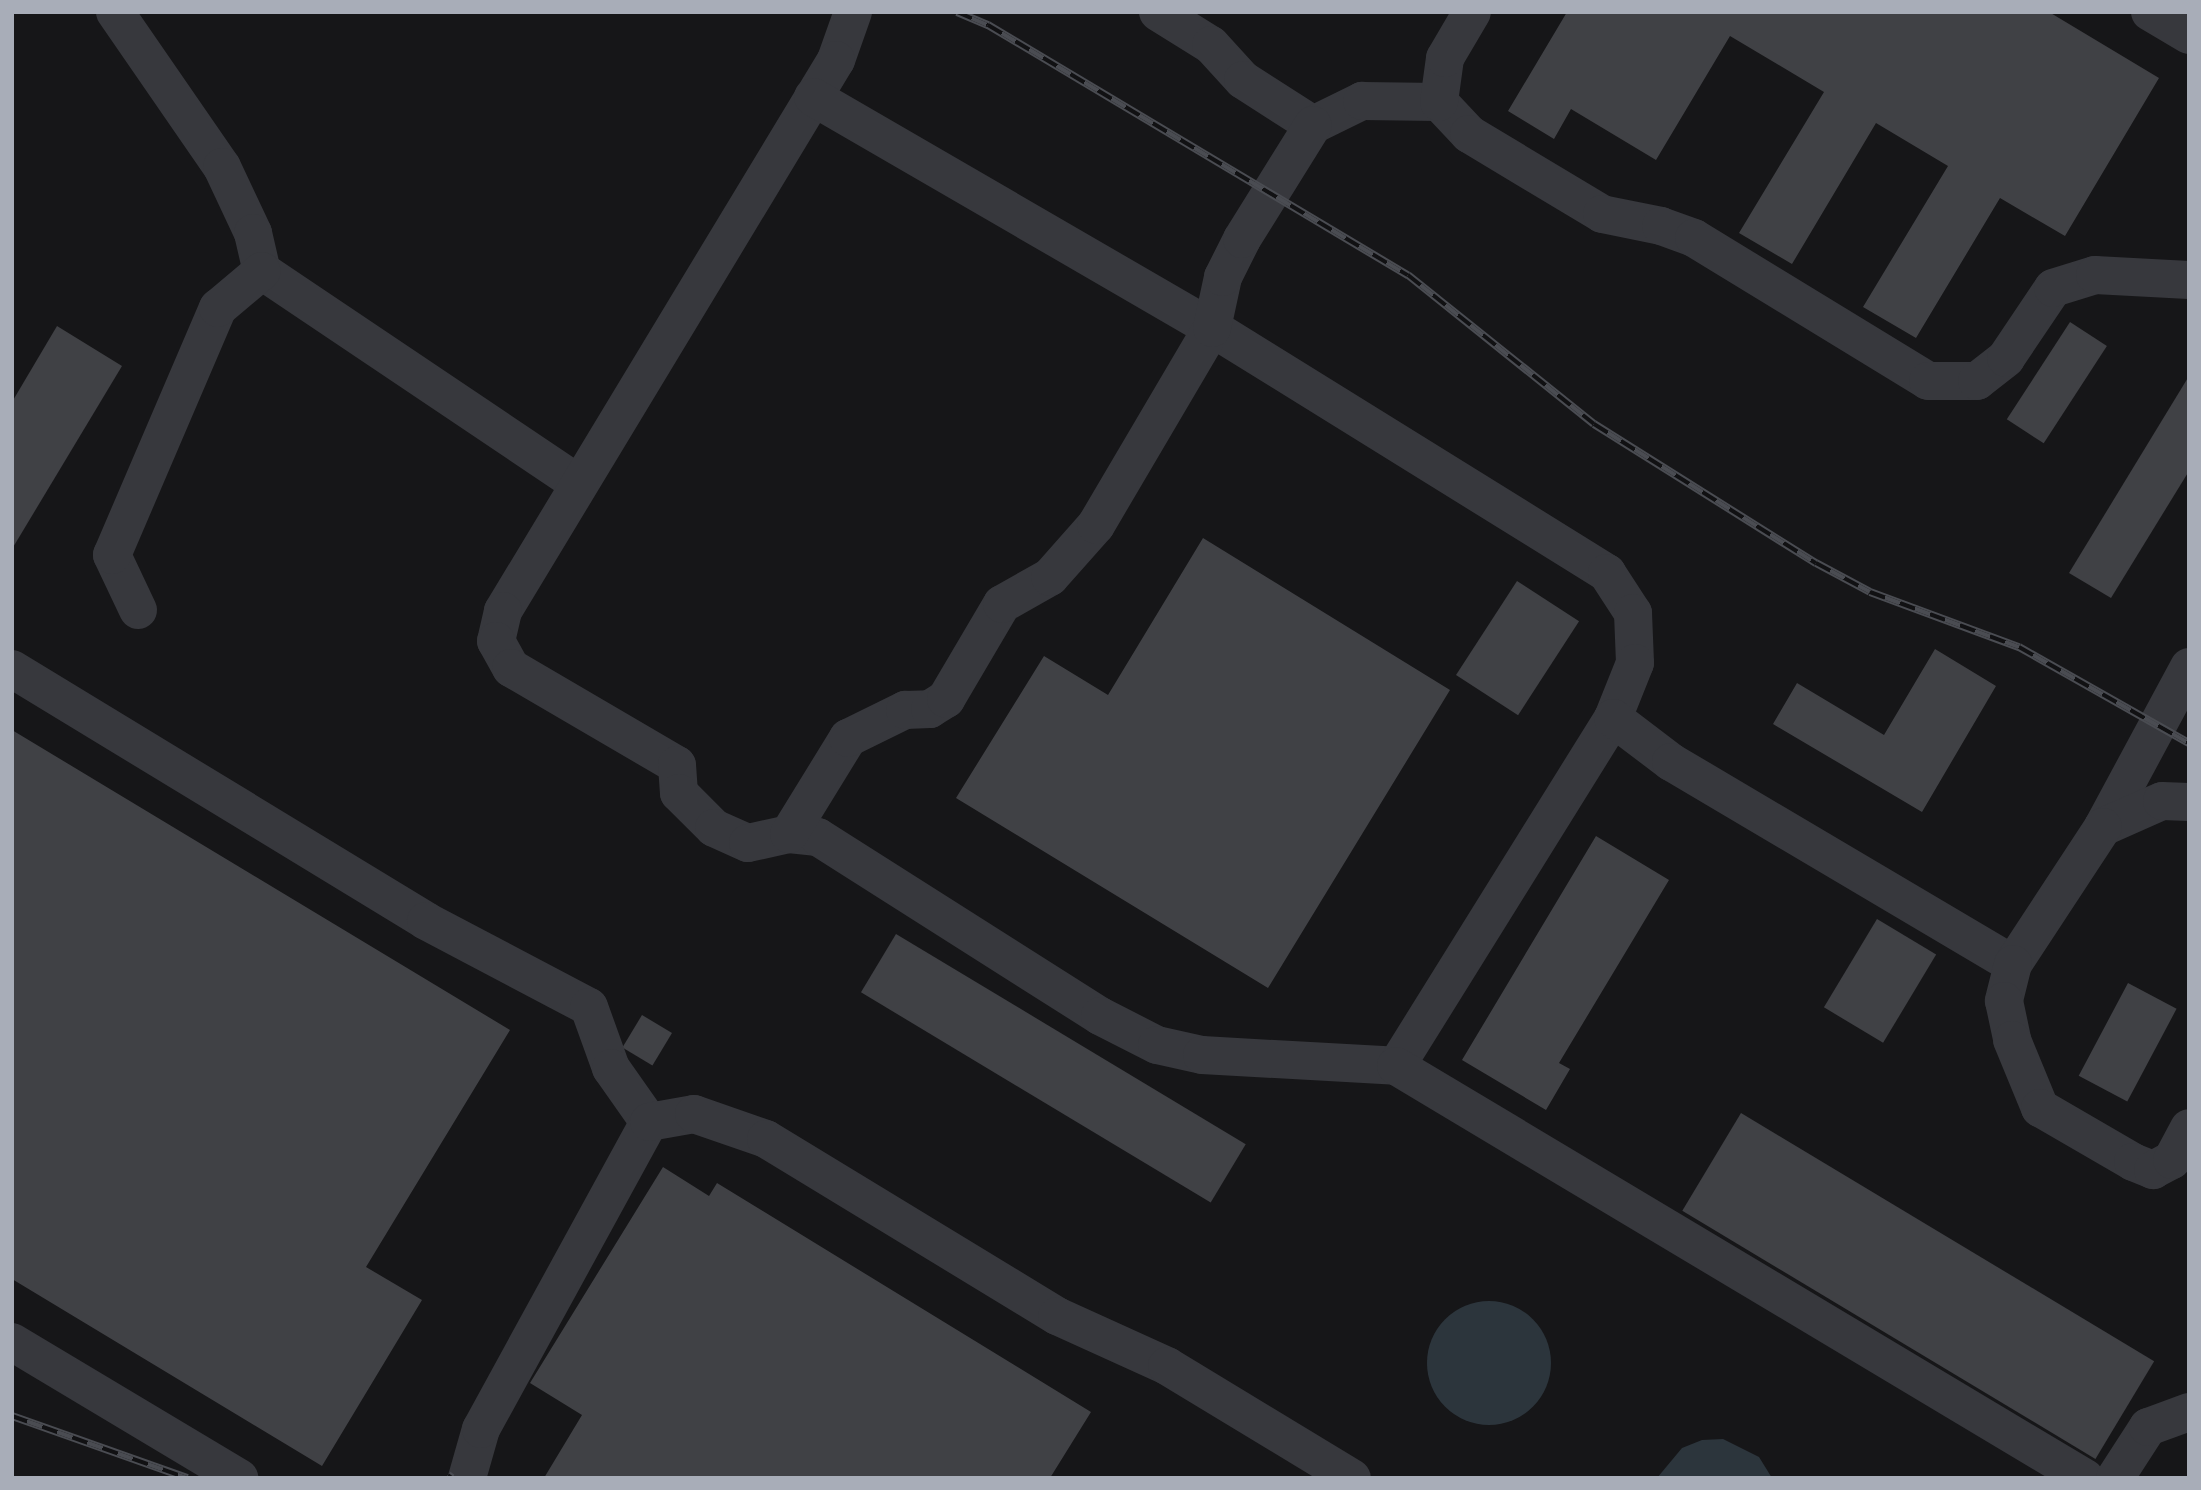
<!DOCTYPE html>
<html>
<head>
<meta charset="utf-8">
<style>
	body { margin:0 }
	#map { position:relative; width:2201px; height:1490px; overflow:hidden; background:#161618; font-family:"Source Sans 3",sans-serif }
	div>[style] { position:absolute }
	.water>* { inset:0; background:#2c353c }
	.round { border-radius:50% }
	.building>* { inset:0; background:#404145; transform-origin:0 0 }
	.minor>* { height:38px; margin:-19px; padding:0 19px; transform-origin:19px; border-radius:19px; background:#37383d }
	.rail>* { height:8px; margin-top:-4px; transform-origin:0; background:repeating-linear-gradient(90deg,#111113 0 16px,#4a4c52 0 32px); box-sizing:border-box; border-block:2px solid #4a4c52 }
	span { translate:-50% -50%; white-space:nowrap; text-align:center; line-height:1.15; -webkit-text-stroke:6px #111113; paint-order:stroke }
	.frame { position:absolute; inset:0; border:14px solid #a8adb8; pointer-events:none }
</style>
</head>
<body>
<div id="map">
	<div class="water">
		<i class="round" style="left:1427px;top:1301px;width:124px;height:124px"></i>
		<i style="clip-path:polygon(1723px 1439px,1759px 1457px,1772px 1478px,1657px 1478px,1682px 1448px,1702px 1440px)"></i>
	</div>
	<div class="building">
		<i style="clip-path:polygon(1567px 12px,2049px 12px,2159px 78px,2065px 236px,2000px 198px,1916px 338px,1863px 307px,1948px 166px,1876px 123px,1792px 264px,1739px 233px,1824px 92px,1730px 36px,1656px 160px,1571px 109px,1554px 139px,1508px 111px)"></i>
		<i style="left:2070px;top:322px;width:44px;height:116px;rotate:33deg"></i>
		<i style="clip-path:polygon(57px 326px,122px 366px,12px 549px,12px 402px)"></i>
		<i style="clip-path:polygon(2189px 376px,2189px 471px,2111px 598px,2069px 573px)"></i>
		<i style="clip-path:polygon(1203px 538px,1450px 690px,1268px 988px,956px 798px,1044px 656px,1108px 695px)"></i>
		<i style="left:1517px;top:581px;width:74px;height:112px;rotate:33deg"></i>
		<i style="clip-path:polygon(1935px 649px,1996px 686px,1922px 812px,1773px 724px,1797px 683px,1884px 735px)"></i>
		<i style="clip-path:polygon(12px 730px,510px 1030px,366px 1267px,422px 1300px,322px 1466px,12px 1279px)"></i>
		<i style="clip-path:polygon(1596px 836px,1669px 880px,1559px 1063px,1570px 1069px,1546px 1110px,1462px 1060px)"></i>
		<i style="left:1877px;top:919px;width:69px;height:103px;rotate:31deg"></i>
		<i style="left:896px;top:934px;width:408px;height:68px;rotate:31deg"></i>
		<i style="left:2128px;top:983px;width:55px;height:105px;rotate:28deg"></i>
		<i style="left:642px;top:1015px;width:35px;height:38px;rotate:31deg"></i>
		<i style="left:1741px;top:1113px;width:482px;height:114px;rotate:31deg"></i>
		<i style="clip-path:polygon(663px 1167px,709px 1196px,717px 1183px,1091px 1412px,1050px 1478px,544px 1478px,582px 1415px,530px 1383px)"></i>
	</div>
	<div class="minor">
		<i style="left:115px;top:12px;width:188px;rotate:55.4deg"></i>
		<i style="left:222px;top:167px;width:73px;rotate:64.8deg"></i>
		<i style="left:253px;top:233px;width:39px;rotate:77deg"></i>
		<i style="left:262px;top:271px;width:380px;rotate:33.9deg"></i>
		<i style="left:853px;top:12px;width:51px;rotate:109.5deg"></i>
		<i style="left:836px;top:60px;width:644px;rotate:121.15deg"></i>
		<i style="left:503px;top:611px;width:31px;rotate:103deg"></i>
		<i style="left:496px;top:641px;width:31px;rotate:61deg"></i>
		<i style="left:511px;top:668px;width:192px;rotate:30.3deg"></i>
		<i style="left:677px;top:765px;width:28px;rotate:86deg"></i>
		<i style="left:679px;top:793px;width:49px;rotate:45deg"></i>
		<i style="left:714px;top:828px;width:37px;rotate:24deg"></i>
		<i style="left:748px;top:843px;width:42px;rotate:-12.4deg"></i>
		<i style="left:789px;top:834px;width:29px;rotate:6deg"></i>
		<i style="left:818px;top:837px;width:334px;rotate:32.4deg"></i>
		<i style="left:1100px;top:1016px;width:64px;rotate:27deg"></i>
		<i style="left:1157px;top:1045px;width:46px;rotate:12.5deg"></i>
		<i style="left:1202px;top:1055px;width:194px;rotate:3.2deg"></i>
		<i style="left:1158px;top:12px;width:62px;rotate:31.9deg"></i>
		<i style="left:1211px;top:45px;width:47px;rotate:47.6deg"></i>
		<i style="left:1243px;top:80px;width:83px;rotate:32.7deg"></i>
		<i style="left:1313px;top:125px;width:55px;rotate:-26.1deg"></i>
		<i style="left:1362px;top:101px;width:77px;rotate:0.7deg"></i>
		<i style="left:1439px;top:102px;width:44px;rotate:46.8deg"></i>
		<i style="left:1469px;top:134px;width:155px;rotate:31deg"></i>
		<i style="left:1602px;top:214px;width:60px;rotate:11.5deg"></i>
		<i style="left:1661px;top:226px;width:35px;rotate:20deg"></i>
		<i style="left:1694px;top:238px;width:274px;rotate:31.4deg"></i>
		<i style="left:1928px;top:381px;width:49px"></i>
		<i style="left:1977px;top:381px;width:37px;rotate:-38deg"></i>
		<i style="left:2006px;top:358px;width:84px;rotate:-56.1deg"></i>
		<i style="left:2053px;top:288px;width:44px;rotate:-17.2deg"></i>
		<i style="left:2095px;top:275px;width:94px;rotate:3deg"></i>
		<i style="left:2150px;top:12px;width:45px;rotate:30.5deg"></i>
		<i style="left:813px;top:97px;width:461px;rotate:30.1deg"></i>
		<i style="left:1212px;top:328px;width:465px;rotate:31.8deg"></i>
		<i style="left:1607px;top:573px;width:48px;rotate:57deg"></i>
		<i style="left:1633px;top:613px;width:50px;rotate:87.7deg"></i>
		<i style="left:1635px;top:663px;width:59px;rotate:111.8deg"></i>
		<i style="left:1613px;top:718px;width:410px;rotate:121.9deg"></i>
		<i style="left:1396px;top:1066px;width:803px;rotate:30.88deg"></i>
		<i style="left:1439px;top:102px;width:44px;rotate:-82.2deg"></i>
		<i style="left:1445px;top:58px;width:53px;rotate:-59.6deg"></i>
		<i style="left:138px;top:610px;width:61px;rotate:-115.3deg"></i>
		<i style="left:112px;top:555px;width:269px;rotate:-66.8deg"></i>
		<i style="left:218px;top:308px;width:57px;rotate:-40.1deg"></i>
		<i style="left:2189px;top:667px;width:182px;rotate:118.3deg"></i>
		<i style="left:2103px;top:827px;width:64px;rotate:-23.8deg"></i>
		<i style="left:2162px;top:801px;width:27px;rotate:2deg"></i>
		<i style="left:12px;top:669px;width:485px;rotate:31.3deg"></i>
		<i style="left:426px;top:921px;width:184px;rotate:27.8deg"></i>
		<i style="left:589px;top:1007px;width:65px;rotate:70.2deg"></i>
		<i style="left:611px;top:1068px;width:66px;rotate:54.9deg"></i>
		<i style="left:1613px;top:718px;width:73px;rotate:37.2deg"></i>
		<i style="left:1671px;top:762px;width:397px;rotate:30.6deg"></i>
		<i style="left:2103px;top:827px;width:164px;rotate:123.3deg"></i>
		<i style="left:2013px;top:964px;width:38px;rotate:104deg"></i>
		<i style="left:2004px;top:1001px;width:40px;rotate:78deg"></i>
		<i style="left:2012px;top:1040px;width:74px;rotate:67.6deg"></i>
		<i style="left:2040px;top:1108px;width:108px;rotate:30.1deg"></i>
		<i style="left:2133px;top:1162px;width:22px;rotate:22deg"></i>
		<i style="left:2153px;top:1170px;width:21px;rotate:-28deg"></i>
		<i style="left:2172px;top:1160px;width:36px;rotate:-62deg"></i>
		<i style="left:789px;top:834px;width:113px;rotate:-58.4deg"></i>
		<i style="left:848px;top:738px;width:64px;rotate:-26.2deg"></i>
		<i style="left:905px;top:710px;width:25px;rotate:-2deg"></i>
		<i style="left:930px;top:709px;width:19px;rotate:-32deg"></i>
		<i style="left:946px;top:699px;width:110px;rotate:-59.5deg"></i>
		<i style="left:1002px;top:604px;width:55px;rotate:-29.4deg"></i>
		<i style="left:1050px;top:577px;width:69px;rotate:-48.5deg"></i>
		<i style="left:1096px;top:525px;width:229px;rotate:-59.5deg"></i>
		<i style="left:1212px;top:328px;width:52px;rotate:-77.8deg"></i>
		<i style="left:1223px;top:277px;width:42px;rotate:-63.4deg"></i>
		<i style="left:1242px;top:239px;width:134px;rotate:-58.1deg"></i>
		<i style="left:12px;top:1342px;width:265px;rotate:30.9deg"></i>
		<i style="left:467px;top:1478px;width:51px;rotate:-74.1deg"></i>
		<i style="left:481px;top:1429px;width:350px;rotate:-61.3deg"></i>
		<i style="left:649px;top:1122px;width:46px;rotate:-10.1deg"></i>
		<i style="left:694px;top:1114px;width:76px;rotate:19.1deg"></i>
		<i style="left:766px;top:1139px;width:341px;rotate:31.3deg"></i>
		<i style="left:1057px;top:1316px;width:121px;rotate:24.4deg"></i>
		<i style="left:1167px;top:1366px;width:216px;rotate:31.2deg"></i>
		<i style="left:2115px;top:1478px;width:61px;rotate:-57.1deg"></i>
		<i style="left:2148px;top:1427px;width:44px;rotate:-20.1deg"></i>
	</div>
	<div class="rail">
		<i style="left:957px;top:12px;width:34px;rotate:23deg"></i>
		<i style="left:988px;top:25px;width:489px;rotate:30.8deg"></i>
		<i style="left:1408px;top:275px;width:238px;rotate:38.7deg"></i>
		<i style="left:1594px;top:424px;width:262px;rotate:32.1deg"></i>
		<i style="left:1816px;top:563px;width:61px;rotate:28.2deg"></i>
		<i style="left:1870px;top:592px;width:159px;rotate:20.3deg"></i>
		<i style="left:2019px;top:647px;width:195px;rotate:29.5deg"></i>
		<i style="left:12px;top:1416px;width:186px;rotate:19.5deg"></i>
		<i style="left:448px;top:1475px;width:5px;rotate:37deg"></i>
	</div>
	<div class="frame"></div>
</div>
</body>
</html>
